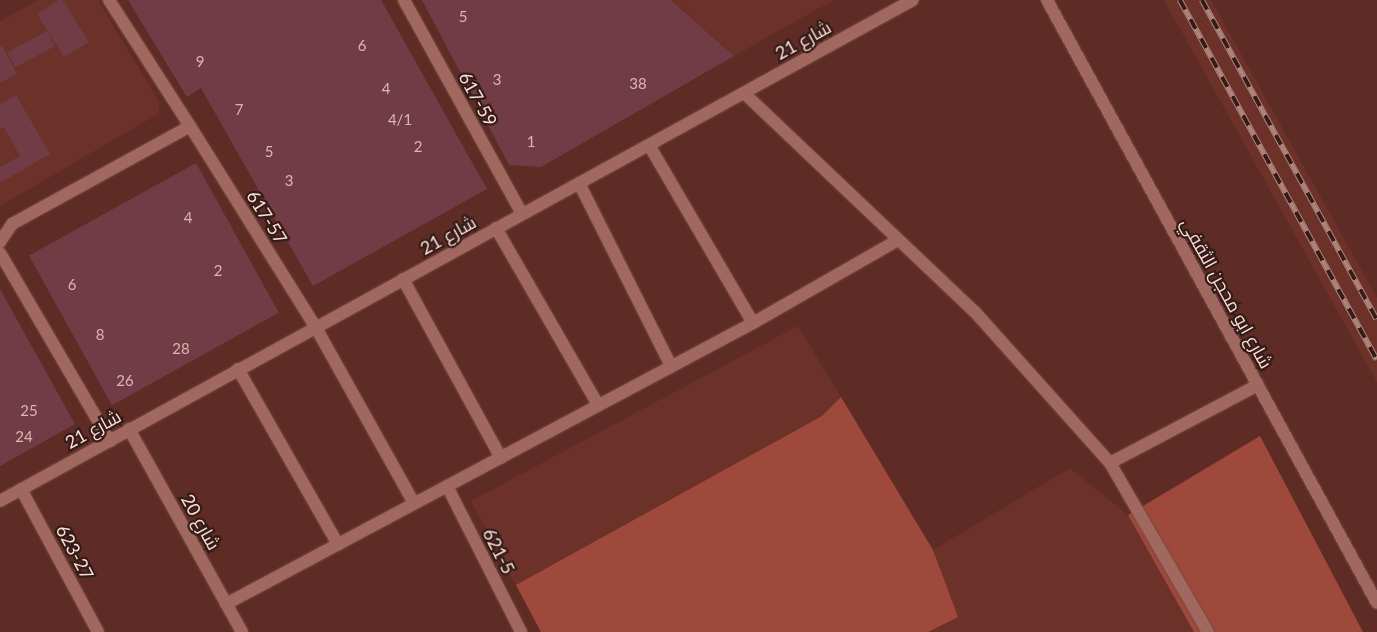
<!DOCTYPE html>
<html>
<head>
<meta charset="utf-8">
<style>
	body { margin:0 }
	#map { position:relative; width:1377px; height:632px; overflow:hidden; background:#5e2c24; font-family:Lato,Cairo,sans-serif }
	div>[style] { position:absolute }
	.built>* { inset:0; background:#6c322a }
	.green>* { inset:0; background:#9f493c }
	.building>* { inset:0; background:#713c45; transform-origin:0 0 }
	.roads { filter:drop-shadow(0 0 1px #764a44) drop-shadow(0 0 1px #764a44) }
	.minor>* { height:12px; margin:-6px; padding:0 6px; transform-origin:6px; border-radius:6px; background:#a1685f }
	.rail>* { height:5.5px; margin-top:-2.75px; transform-origin:0; background:repeating-linear-gradient(90deg,#341c19 0 11px,#ad837c 0 22px); box-sizing:border-box; border-block:1px solid #ad837c }
	span { translate:-50% -50%; white-space:nowrap; text-align:center; line-height:1.15; -webkit-text-stroke:4.5px #341c19; paint-order:stroke }
	.number-label { font-size:15px; color:#dcb6b3 }
	.number-label span { -webkit-text-stroke-width:0 }
	.street-label { font-size:18px; color:#ffded8 }
</style>
</head>
<body>
<div id="map">
	<div class="built">
		<i style="clip-path:polygon(38px 0,98px 0,160px 103px,158px 114px,0 206px,0 21px)"></i>
		<i style="clip-path:polygon(672px 0,834px 0,734px 56px)"></i>
		<i style="clip-path:polygon(1164px 0,1211px 0,1377px 298px,1377px 382px)"></i>
		<i style="clip-path:polygon(798px 326px,933px 550px,1070px 468px,1128px 515px,1194px 632px,541px 632px,471px 501px)"></i>
	</div>
	<div class="green">
		<i style="clip-path:polygon(841px 397px,933px 550px,958px 617px,928px 632px,541px 632px,516px 585px,822px 416px)"></i>
		<i style="clip-path:polygon(1260px 436px,1363px 632px,1194px 632px,1128px 515px)"></i>
	</div>
	<div class="building">
		<i style="clip-path:polygon(59px 0,63px 0,89px 42px,64px 57px,37px 14px)"></i>
		<i style="clip-path:polygon(128px 0,381px 0,487px 189px,313px 286px,201px 88px,187px 97px)"></i>
		<i style="clip-path:polygon(422px 0,671px 0,734px 56px,541px 167px,509px 165px)"></i>
		<i style="left:47px;top:31px;width:17px;height:45px;rotate:62deg"></i>
		<i style="clip-path:polygon(2px 46px,17px 74px,0 83px,0 47px)"></i>
		<i style="clip-path:polygon(16px 95px,50px 154px,0 183px,0 164px,1px 167px,20px 156px,4px 127px,0 129px,0 105px)"></i>
		<i style="left:196px;top:163px;width:171px;height:191px;rotate:61deg"></i>
		<i style="clip-path:polygon(0 289px,75px 424px,0 466px)"></i>
	</div>
	<div class="roads">
		<div class="minor">
			<i style="left:109px;top:0;width:150px;rotate:57.3deg"></i>
			<i style="left:404px;top:0;width:244px;rotate:61.1deg"></i>
			<i style="left:1047px;top:0;width:687px;rotate:61.31deg"></i>
			<i style="left:744px;top:93px;width:318px;rotate:43.5deg"></i>
			<i style="left:975px;top:312px;width:203px;rotate:48.2deg"></i>
			<i style="left:1110px;top:463px;width:195px;rotate:59.9deg"></i>
			<i style="left:649px;top:145px;width:206px;rotate:59.7deg"></i>
			<i style="left:579px;top:183px;width:205px;rotate:63.3deg"></i>
			<i style="left:496px;top:228px;width:204px;rotate:60deg"></i>
			<i style="left:0;top:242px;width:22px;rotate:-56deg"></i>
			<i style="left:12px;top:224px;width:203px;rotate:-28.8deg"></i>
			<i style="left:190px;top:126px;width:236px;rotate:58deg"></i>
			<i style="left:315px;top:326px;width:203px;rotate:60.8deg"></i>
			<i style="left:0;top:253px;width:218px;rotate:59.7deg"></i>
			<i style="left:403px;top:279px;width:204px;rotate:61.3deg"></i>
			<i style="left:238px;top:369px;width:202px;rotate:60.3deg"></i>
			<i style="left:129px;top:429px;width:232px;rotate:60.9deg"></i>
			<i style="left:1110px;top:463px;width:167px;rotate:-27.8deg"></i>
			<i style="left:447px;top:486px;width:164px;rotate:63.1deg"></i>
			<i style="left:21px;top:489px;width:162px;rotate:61.7deg"></i>
			<i style="left:0;top:501px;width:1041px;rotate:-28.76deg"></i>
			<i style="left:226px;top:604px;width:597px;rotate:-28.07deg"></i>
			<i style="left:753px;top:323px;width:167px;rotate:-29.8deg"></i>
		</div>
	</div>
	<div class="rail">
		<i style="left:1180px;top:0;width:410px;rotate:61.3deg"></i>
		<i style="left:1202px;top:0;width:364px;rotate:61.3deg"></i>
	</div>
	<div class="number-label">
		<span style="left:463px;top:17px">5</span>
		<span style="left:362px;top:46px">6</span>
		<span style="left:200px;top:62px">9</span>
		<span style="left:497px;top:80px">3</span>
		<span style="left:638px;top:84px">38</span>
		<span style="left:386px;top:89px">4</span>
		<span style="left:239px;top:110px">7</span>
		<span style="left:400px;top:120px">4/1</span>
		<span style="left:531px;top:142px">1</span>
		<span style="left:418px;top:147px">2</span>
		<span style="left:269px;top:152px">5</span>
		<span style="left:289px;top:181px">3</span>
		<span style="left:188px;top:218px">4</span>
		<span style="left:218px;top:271px">2</span>
		<span style="left:72px;top:285px">6</span>
		<span style="left:100px;top:335px">8</span>
		<span style="left:181px;top:349px">28</span>
		<span style="left:125px;top:381px">26</span>
		<span style="left:29px;top:411px">25</span>
		<span style="left:24px;top:437px">24</span>
	</div>
	<div class="street-label">
		<span style="left:803px;top:40px;rotate:-29deg">شارع 21</span>
		<span style="left:478px;top:99px;rotate:61deg">617-59</span>
		<span style="left:267px;top:217px;rotate:58deg">617-57</span>
		<span style="left:448px;top:235px;rotate:-29deg">شارع 21</span>
		<span style="left:1227px;top:293px;rotate:61deg">شارع ابو محجن الثقفي</span>
		<span style="left:93px;top:429px;rotate:-29deg">شارع 21</span>
		<span style="left:201px;top:522px;rotate:61deg">شارع 20</span>
		<span style="left:499px;top:551px;rotate:63deg">621-5</span>
		<span style="left:75px;top:552px;rotate:62deg">623-27</span>
	</div>
</div>
</body>
</html>
